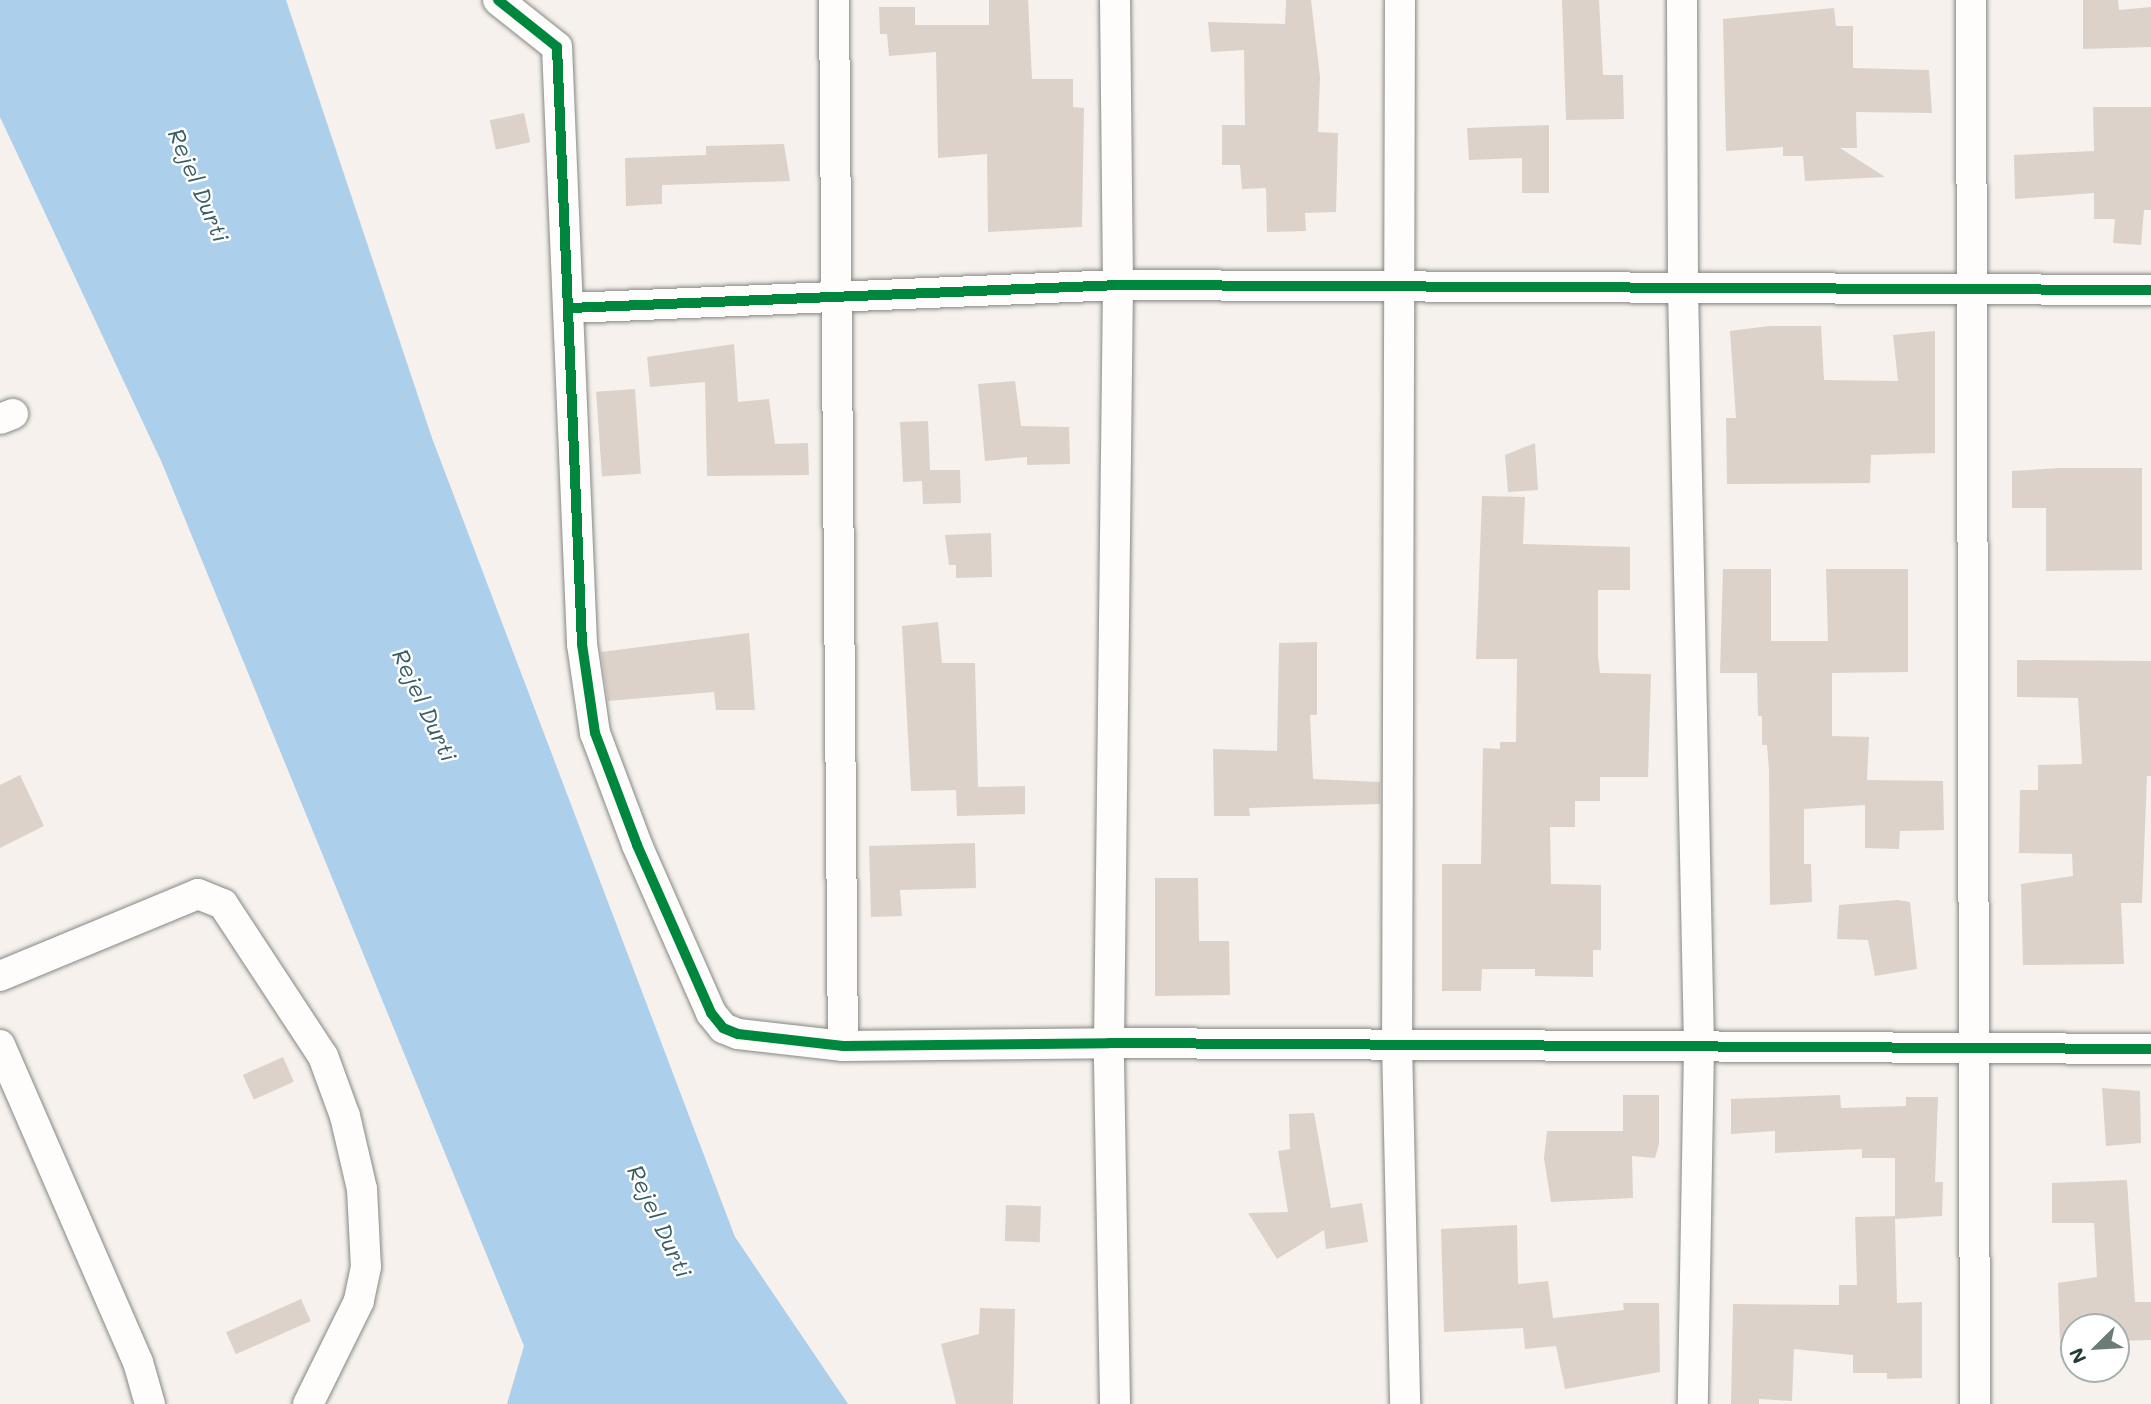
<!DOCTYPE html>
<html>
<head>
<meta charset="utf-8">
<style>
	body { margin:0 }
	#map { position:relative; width:2151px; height:1404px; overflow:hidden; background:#f6f1ec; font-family:Mali,sans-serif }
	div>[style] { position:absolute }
	.water>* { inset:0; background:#accfeb }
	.building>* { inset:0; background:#ddd2c9; transform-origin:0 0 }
	.roads { filter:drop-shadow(0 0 2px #858885) drop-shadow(0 0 2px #858885) }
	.minor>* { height:30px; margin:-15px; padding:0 15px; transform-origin:15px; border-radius:15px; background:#fefdfc }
	.cycleway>* { height:10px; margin:-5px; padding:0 5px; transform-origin:5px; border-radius:5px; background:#00873e }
	span { translate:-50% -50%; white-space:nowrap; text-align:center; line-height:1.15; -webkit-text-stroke:5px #fff; paint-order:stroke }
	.water-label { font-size:23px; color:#3a5e62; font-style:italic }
	.north { position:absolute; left:2060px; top:1313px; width:70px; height:70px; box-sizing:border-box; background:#fff; border:2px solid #a5b1ae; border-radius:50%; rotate:246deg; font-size:19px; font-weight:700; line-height:28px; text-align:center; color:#1f3d34 }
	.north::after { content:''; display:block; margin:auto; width:24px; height:32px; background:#6a7c74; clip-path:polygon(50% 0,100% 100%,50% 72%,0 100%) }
</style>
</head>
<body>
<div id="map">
	<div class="water">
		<i style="clip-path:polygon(0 0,286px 0,432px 438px,735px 1237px,848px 1404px,507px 1404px,524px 1346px,162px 463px,0 117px)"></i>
	</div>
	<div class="building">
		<i style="clip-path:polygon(989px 0,1028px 0,1032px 79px,1073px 79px,1073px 107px,1084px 108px,1082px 227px,988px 232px,987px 154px,938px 158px,936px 52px,889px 56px,887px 34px,880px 34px,879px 7px,915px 7px,915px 25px,989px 25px)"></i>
		<i style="clip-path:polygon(1286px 0,1311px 0,1320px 77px,1318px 132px,1338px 133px,1336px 212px,1305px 213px,1306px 231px,1267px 232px,1266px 188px,1242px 189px,1240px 165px,1222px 165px,1222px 125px,1245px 125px,1244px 50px,1211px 52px,1208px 22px,1285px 24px)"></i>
		<i style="clip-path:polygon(1562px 0,1599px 0,1603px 75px,1623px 75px,1624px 119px,1566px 120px)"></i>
		<i style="clip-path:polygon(2083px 0,2118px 0,2119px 10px,2151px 7px,2151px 47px,2083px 49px)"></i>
		<i style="clip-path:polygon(1834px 8px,1836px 26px,1853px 26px,1853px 68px,1929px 70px,1932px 113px,1856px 112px,1857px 148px,1840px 148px,1885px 177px,1805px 181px,1803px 156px,1783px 156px,1783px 147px,1726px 151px,1723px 19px)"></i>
		<i style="clip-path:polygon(2093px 107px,2151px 107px,2151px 210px,2144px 210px,2141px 245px,2113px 243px,2115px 219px,2094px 219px,2094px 193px,2015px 199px,2014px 155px,2094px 151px)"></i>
		<i style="left:524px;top:113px;width:30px;height:35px;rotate:78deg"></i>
		<i style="clip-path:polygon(1549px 125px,1549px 193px,1522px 193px,1522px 158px,1469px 160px,1467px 128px)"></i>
		<i style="clip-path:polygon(784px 144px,790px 181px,662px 185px,662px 204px,626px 206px,625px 158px,706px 155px,706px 146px)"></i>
		<i style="clip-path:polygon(1769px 326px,1821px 326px,1824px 380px,1898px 381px,1893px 335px,1935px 331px,1935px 453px,1871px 455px,1870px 483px,1727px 484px,1726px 418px,1736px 418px,1730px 331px)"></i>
		<i style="clip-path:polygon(734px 344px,738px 402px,769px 399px,775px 444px,808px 443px,809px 475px,707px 476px,705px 382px,650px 387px,647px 357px)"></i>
		<i style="clip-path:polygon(1015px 381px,1021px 426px,1069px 427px,1070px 464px,1027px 465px,1027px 457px,985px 461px,978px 384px)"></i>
		<i style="left:635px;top:389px;width:85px;height:39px;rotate:86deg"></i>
		<i style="clip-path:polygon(928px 421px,930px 470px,960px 470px,961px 503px,923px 504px,922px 481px,903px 482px,900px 422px)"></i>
		<i style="clip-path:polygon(1535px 443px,1538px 490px,1508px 492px,1505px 455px)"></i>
		<i style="clip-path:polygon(2060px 468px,2142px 468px,2142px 570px,2046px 571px,2046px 508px,2012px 508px,2012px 471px)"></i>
		<i style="clip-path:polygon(1482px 496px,1525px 497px,1523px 544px,1630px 547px,1630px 590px,1598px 590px,1598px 656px,1600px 673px,1651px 674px,1648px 777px,1600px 777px,1600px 801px,1575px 801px,1575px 827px,1550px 827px,1551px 884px,1601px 885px,1601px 950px,1593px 950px,1593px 977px,1535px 976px,1535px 969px,1482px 969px,1481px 991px,1442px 991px,1442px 864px,1481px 864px,1483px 748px,1500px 749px,1500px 742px,1516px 742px,1517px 659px,1476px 659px)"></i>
		<i style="clip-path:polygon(991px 533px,992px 577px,956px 578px,956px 565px,949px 565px,945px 535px)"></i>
		<i style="clip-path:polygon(1723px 569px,1771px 569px,1771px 641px,1828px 641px,1826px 569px,1908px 569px,1908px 672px,1832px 673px,1832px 736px,1869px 737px,1867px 780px,1943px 781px,1944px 830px,1900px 831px,1899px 849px,1865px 848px,1865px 805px,1804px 809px,1804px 864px,1811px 864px,1812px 902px,1770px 905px,1769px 770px,1767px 745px,1762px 745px,1762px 716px,1758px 716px,1757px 673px,1720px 673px)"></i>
		<i style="clip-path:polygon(938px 622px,942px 663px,975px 663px,978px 787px,1025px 786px,1025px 814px,957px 816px,956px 790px,911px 791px,902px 626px)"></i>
		<i style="clip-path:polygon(749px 633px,755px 710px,716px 710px,714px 692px,608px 701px,601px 652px)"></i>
		<i style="clip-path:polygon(1317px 642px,1317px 715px,1310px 715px,1313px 779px,1380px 782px,1380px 804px,1249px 808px,1250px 816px,1214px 816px,1213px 749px,1277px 751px,1279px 643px)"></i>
		<i style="clip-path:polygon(2017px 660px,2151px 661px,2151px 776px,2147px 776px,2142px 903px,2121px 903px,2124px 964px,2023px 965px,2021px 884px,2073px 876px,2072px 854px,2019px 853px,2020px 790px,2038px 790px,2038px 765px,2082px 764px,2078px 698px,2017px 697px)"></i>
		<i style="clip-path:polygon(20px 775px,44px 826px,0 848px,0 785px)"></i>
		<i style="clip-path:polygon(975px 843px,976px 888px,900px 890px,902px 916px,871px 917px,869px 846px)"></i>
		<i style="clip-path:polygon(1155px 878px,1198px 878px,1199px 941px,1229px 941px,1230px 995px,1155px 996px)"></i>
		<i style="clip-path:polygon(1898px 900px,1910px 902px,1917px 969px,1875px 976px,1868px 940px,1837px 939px,1839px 905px)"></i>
		<i style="left:283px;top:1057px;width:27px;height:44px;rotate:66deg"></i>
		<i style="clip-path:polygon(2102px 1088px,2140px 1091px,2141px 1143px,2106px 1146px)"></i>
		<i style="clip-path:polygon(1623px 1095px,1659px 1095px,1659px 1144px,1655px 1158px,1632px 1156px,1633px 1198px,1551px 1202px,1544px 1158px,1547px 1131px,1623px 1131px)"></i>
		<i style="clip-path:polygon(1840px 1095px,1841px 1108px,1906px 1106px,1906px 1097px,1938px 1097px,1935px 1182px,1943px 1182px,1942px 1216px,1895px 1219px,1897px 1303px,1922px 1302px,1922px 1378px,1887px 1379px,1887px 1373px,1853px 1373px,1853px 1355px,1794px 1349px,1792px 1401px,1759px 1399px,1759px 1404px,1731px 1404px,1733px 1304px,1839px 1305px,1839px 1285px,1857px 1285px,1855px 1217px,1895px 1216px,1895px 1158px,1862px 1158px,1862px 1149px,1775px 1153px,1775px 1131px,1731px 1134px,1731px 1099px)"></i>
		<i style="clip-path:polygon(1314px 1113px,1331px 1208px,1362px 1203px,1368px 1242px,1326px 1249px,1324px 1230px,1277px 1259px,1248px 1213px,1288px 1212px,1278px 1151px,1290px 1149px,1289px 1114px)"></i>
		<i style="clip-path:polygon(2127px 1180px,2135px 1302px,2151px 1302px,2151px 1340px,2116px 1341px,2116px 1327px,2074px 1327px,2074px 1342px,2060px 1343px,2058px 1283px,2097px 1277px,2094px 1223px,2052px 1223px,2052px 1183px)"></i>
		<i style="left:1006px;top:1205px;width:35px;height:36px;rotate:2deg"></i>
		<i style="clip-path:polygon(1517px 1225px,1518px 1284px,1548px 1281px,1553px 1318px,1624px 1310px,1623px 1303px,1659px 1303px,1660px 1372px,1565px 1389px,1556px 1346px,1525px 1349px,1523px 1328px,1444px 1332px,1441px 1229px)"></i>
		<i style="left:301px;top:1299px;width:24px;height:82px;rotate:66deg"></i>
		<i style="clip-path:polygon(980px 1308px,1015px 1309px,1013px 1404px,956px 1404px,941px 1344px,979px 1334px)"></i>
	</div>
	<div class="roads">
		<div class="minor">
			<i style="left:498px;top:0;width:75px;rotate:38.5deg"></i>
			<i style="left:557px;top:47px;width:598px;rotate:87.6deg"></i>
			<i style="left:582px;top:644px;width:90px;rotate:81.7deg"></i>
			<i style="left:595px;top:733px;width:120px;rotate:69.4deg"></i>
			<i style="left:637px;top:845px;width:184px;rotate:66.2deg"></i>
			<i style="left:711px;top:1013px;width:19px;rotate:51deg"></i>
			<i style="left:723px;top:1028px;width:16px;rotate:22deg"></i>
			<i style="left:738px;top:1034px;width:106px;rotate:6.5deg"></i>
			<i style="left:843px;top:1046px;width:266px;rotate:-0.6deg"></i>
			<i style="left:1109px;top:1043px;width:1042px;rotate:0.33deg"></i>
			<i style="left:834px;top:0;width:1046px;rotate:89.51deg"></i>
			<i style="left:1400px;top:0;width:1044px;rotate:90.16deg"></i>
			<i style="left:1397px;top:1044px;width:360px;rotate:88.7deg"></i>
			<i style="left:1682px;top:0;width:288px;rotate:89.8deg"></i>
			<i style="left:1683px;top:288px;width:759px;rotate:88.79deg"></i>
			<i style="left:1699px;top:1047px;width:357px;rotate:91deg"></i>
			<i style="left:1971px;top:0;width:1404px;rotate:89.84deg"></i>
			<i style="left:570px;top:308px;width:548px;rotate:-2.4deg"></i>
			<i style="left:1118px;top:285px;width:1033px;rotate:0.28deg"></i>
			<i style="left:0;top:419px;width:14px;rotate:-21deg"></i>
			<i style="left:0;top:976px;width:214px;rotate:-22.5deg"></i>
			<i style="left:198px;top:894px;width:27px;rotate:22deg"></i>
			<i style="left:223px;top:904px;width:182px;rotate:56.7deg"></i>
			<i style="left:323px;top:1056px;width:64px;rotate:69.9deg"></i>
			<i style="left:345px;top:1116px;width:75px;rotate:76.9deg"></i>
			<i style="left:362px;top:1189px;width:78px;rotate:87.1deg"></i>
			<i style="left:366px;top:1267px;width:35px;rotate:102deg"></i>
			<i style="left:359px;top:1301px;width:115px;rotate:116.3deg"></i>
			<i style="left:0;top:1045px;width:346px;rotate:66.5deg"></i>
			<i style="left:138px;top:1362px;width:44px;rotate:74.1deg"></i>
			<i style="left:1115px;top:1404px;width:361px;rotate:-91deg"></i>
			<i style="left:1109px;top:1043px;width:758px;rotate:-89.32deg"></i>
			<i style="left:1118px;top:285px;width:285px;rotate:-90.6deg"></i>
		</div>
	</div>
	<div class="cycleway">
		<i style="left:498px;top:0;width:75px;rotate:38.5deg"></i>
		<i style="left:557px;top:47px;width:598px;rotate:87.6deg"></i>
		<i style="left:582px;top:644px;width:90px;rotate:81.7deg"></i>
		<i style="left:595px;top:733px;width:120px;rotate:69.4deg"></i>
		<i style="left:637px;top:845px;width:184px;rotate:66.2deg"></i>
		<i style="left:711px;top:1013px;width:19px;rotate:51deg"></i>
		<i style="left:723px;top:1028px;width:16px;rotate:22deg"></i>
		<i style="left:738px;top:1034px;width:106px;rotate:6.5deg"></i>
		<i style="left:843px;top:1046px;width:266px;rotate:-0.6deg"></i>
		<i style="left:1109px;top:1043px;width:1042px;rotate:0.33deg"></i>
		<i style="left:570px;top:308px;width:548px;rotate:-2.4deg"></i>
		<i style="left:1118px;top:285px;width:1033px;rotate:0.28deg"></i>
	</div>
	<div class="water-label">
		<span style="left:199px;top:185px;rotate:67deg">Rejel Durti</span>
		<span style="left:425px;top:705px;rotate:65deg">Rejel Durti</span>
		<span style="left:660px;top:1221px;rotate:65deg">Rejel Durti</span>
	</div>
	<div class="north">N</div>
</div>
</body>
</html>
